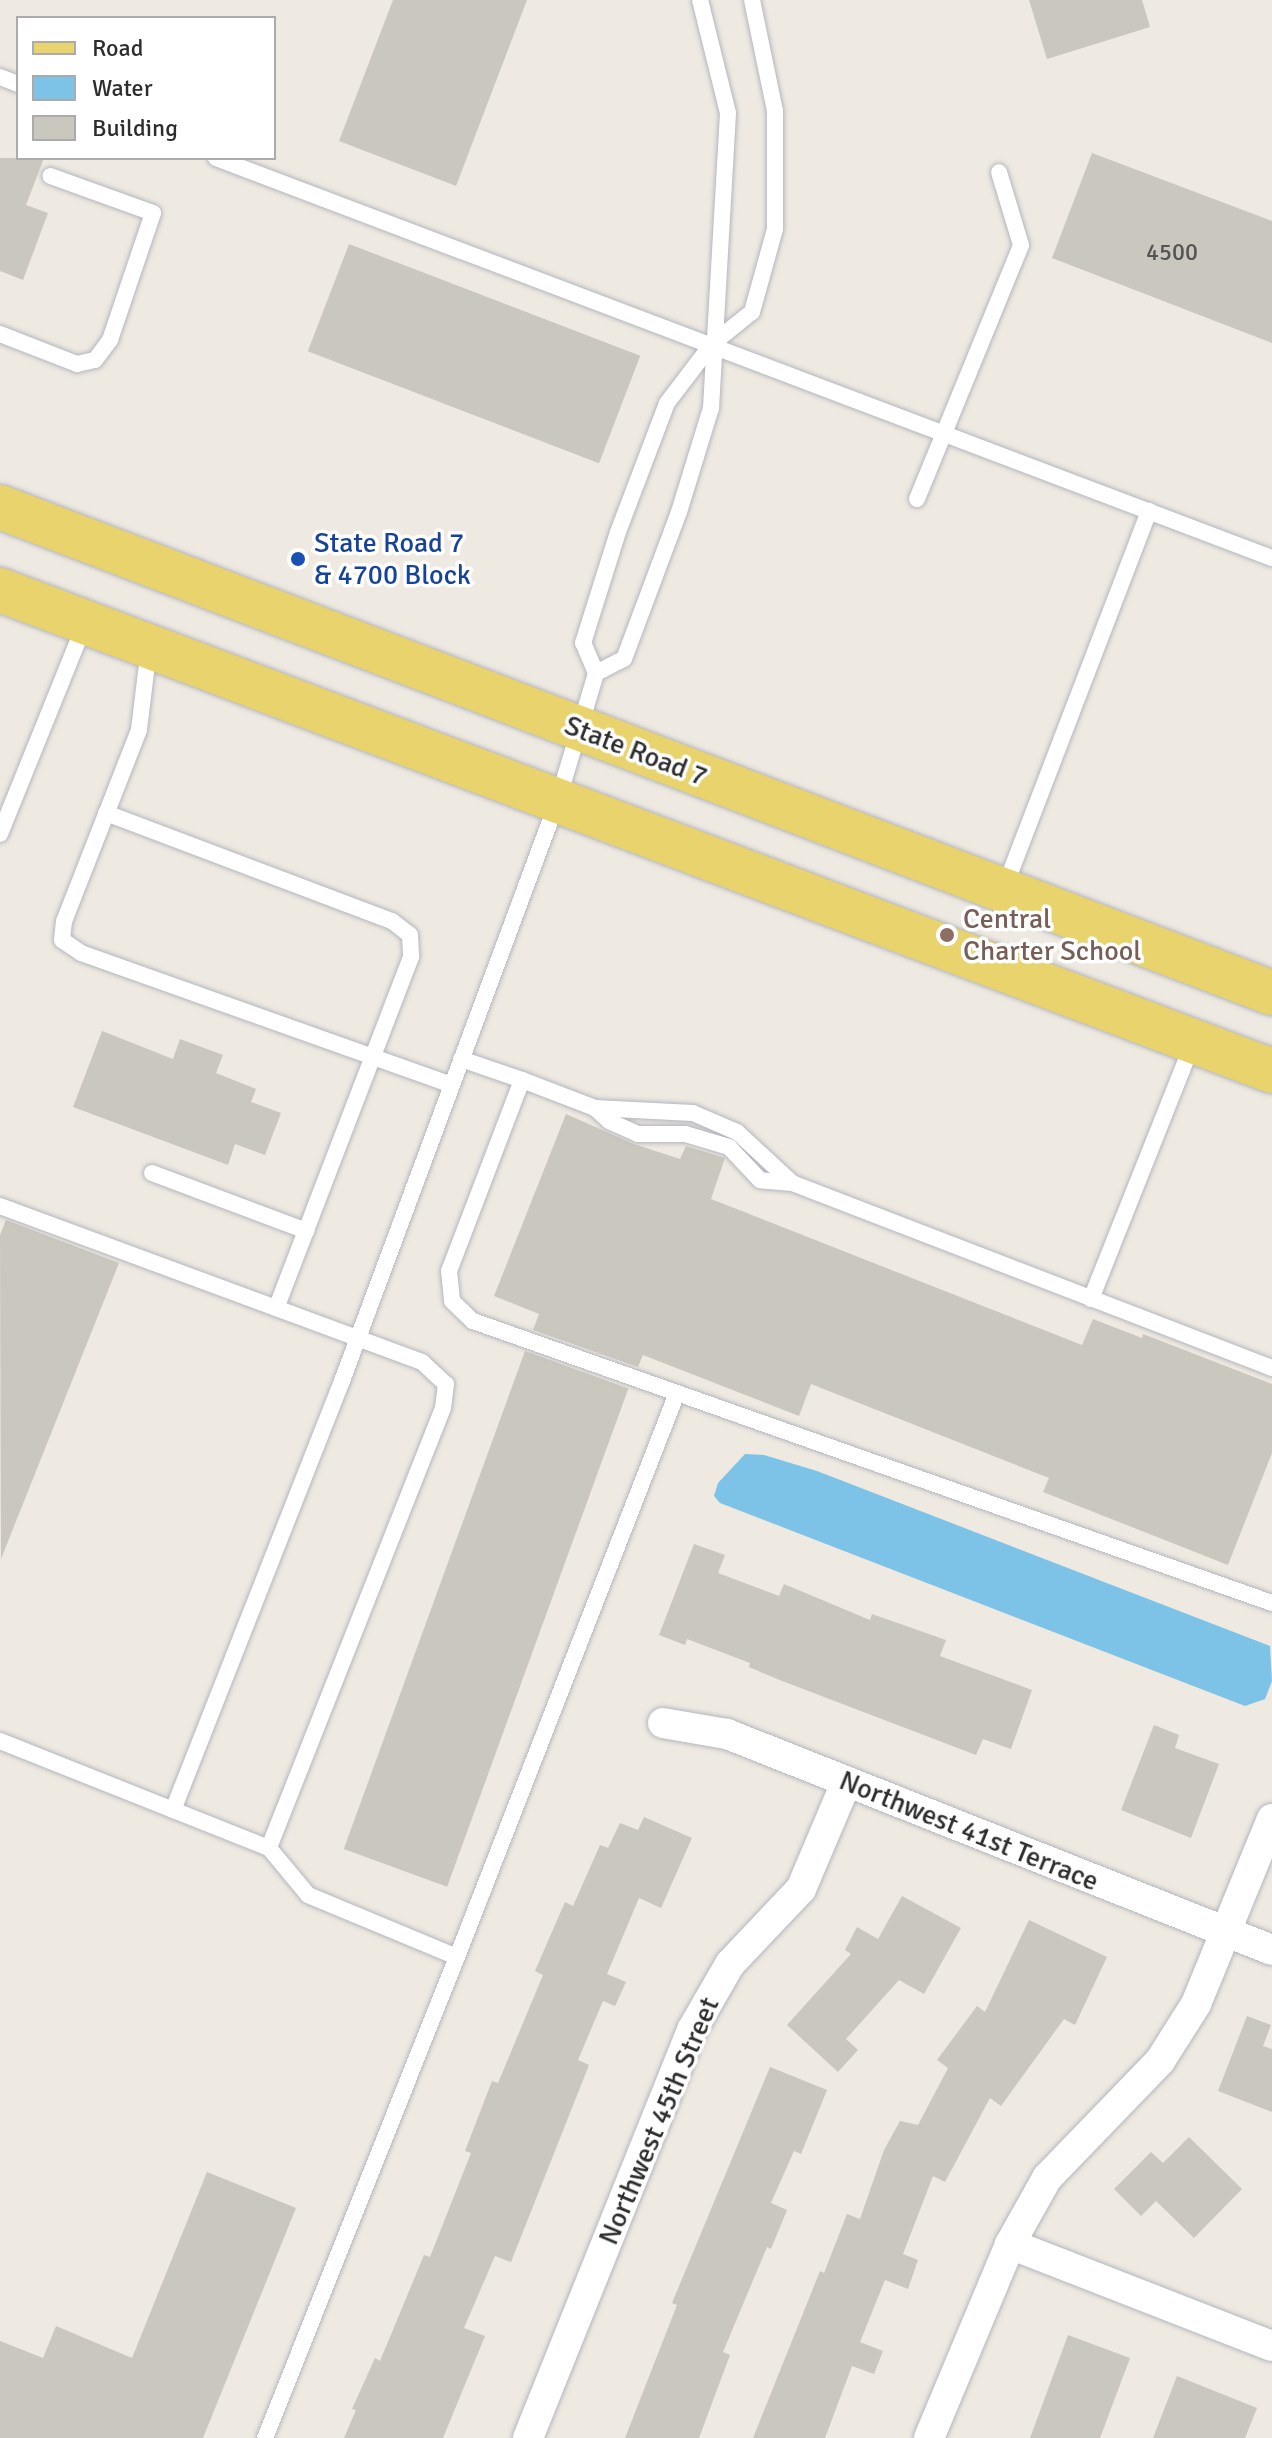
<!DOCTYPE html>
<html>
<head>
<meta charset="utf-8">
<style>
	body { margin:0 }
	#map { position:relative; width:1272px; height:2438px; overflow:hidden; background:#eee9e1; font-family:Signika,sans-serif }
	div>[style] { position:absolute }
	.water>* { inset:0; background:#7dc3e7 }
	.building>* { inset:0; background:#cac7bf; transform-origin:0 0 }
	.roads { filter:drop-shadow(0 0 2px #b4b6bf) drop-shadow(0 0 2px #b4b6bf) }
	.service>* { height:16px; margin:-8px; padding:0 8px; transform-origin:8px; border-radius:8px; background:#fff }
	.minor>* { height:30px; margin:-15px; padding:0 15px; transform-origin:15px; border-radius:15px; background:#fff }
	.primary>* { height:44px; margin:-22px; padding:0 22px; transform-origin:22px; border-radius:22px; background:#e8d36c }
	.dots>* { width:22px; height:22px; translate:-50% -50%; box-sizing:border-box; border:4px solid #fff; border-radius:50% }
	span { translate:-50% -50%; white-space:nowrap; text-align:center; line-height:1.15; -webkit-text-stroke:7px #fff; paint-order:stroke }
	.number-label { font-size:24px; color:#545452 }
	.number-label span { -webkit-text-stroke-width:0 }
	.transit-label { font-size:28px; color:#164399 }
	.left { translate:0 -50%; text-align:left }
	.street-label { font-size:28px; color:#2d2d2d }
	.education-label { font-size:28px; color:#785e54 }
	.legend { position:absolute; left:16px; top:16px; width:260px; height:144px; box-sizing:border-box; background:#fff; border:2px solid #ababab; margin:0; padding:10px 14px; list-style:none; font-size:24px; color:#2d2d2d }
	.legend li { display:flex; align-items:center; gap:16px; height:40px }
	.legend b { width:40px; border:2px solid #ababab }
</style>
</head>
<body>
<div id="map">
	<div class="water">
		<i style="clip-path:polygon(745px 1454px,764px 1455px,817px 1471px,1270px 1646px,1272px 1681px,1265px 1699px,1245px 1706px,720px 1503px,714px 1496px,718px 1483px)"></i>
	</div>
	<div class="building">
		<i style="clip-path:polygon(393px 0,527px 0,456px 186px,339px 141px)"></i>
		<i style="clip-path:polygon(1029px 0,1142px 0,1150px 27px,1047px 59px)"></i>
		<i style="clip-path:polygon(1092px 153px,1272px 221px,1272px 343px,1052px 258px)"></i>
		<i style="clip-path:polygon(0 158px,44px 158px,26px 205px,48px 213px,23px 280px,0 271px)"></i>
		<i style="left:349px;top:244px;width:312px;height:115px;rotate:21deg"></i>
		<i style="clip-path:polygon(102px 1031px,173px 1059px,180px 1039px,223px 1055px,216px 1073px,256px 1089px,251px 1102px,281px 1113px,265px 1155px,235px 1144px,228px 1165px,73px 1107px)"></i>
		<i style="clip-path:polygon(566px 1114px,634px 1144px,680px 1159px,686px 1146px,725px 1158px,711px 1199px,1082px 1345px,1093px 1319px,1142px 1338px,1143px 1334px,1272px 1384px,1272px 1453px,1228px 1565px,1043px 1492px,1049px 1478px,811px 1384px,799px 1416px,643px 1355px,638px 1367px,533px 1330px,539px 1314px,494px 1296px)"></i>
		<i style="clip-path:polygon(6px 1220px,119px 1263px,1px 1559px,0 1235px)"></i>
		<i style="left:525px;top:1351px;width:110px;height:530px;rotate:20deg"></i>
		<i style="clip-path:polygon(694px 1544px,725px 1555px,718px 1573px,779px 1596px,784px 1584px,870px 1620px,872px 1614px,946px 1640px,940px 1656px,1032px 1690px,1011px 1749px,983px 1739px,976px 1755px,777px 1679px,749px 1667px,750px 1663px,687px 1639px,685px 1645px,659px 1635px)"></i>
		<i style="clip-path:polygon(1154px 1725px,1179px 1735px,1175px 1748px,1219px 1764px,1191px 1838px,1121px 1810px)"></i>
		<i style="clip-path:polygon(644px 1817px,692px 1838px,661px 1908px,639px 1898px,607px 1974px,626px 1982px,615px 2006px,603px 2001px,578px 2060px,589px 2065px,511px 2262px,495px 2256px,464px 2328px,485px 2336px,443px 2438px,344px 2438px,356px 2410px,352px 2409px,375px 2358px,380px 2361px,424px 2255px,430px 2257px,471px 2153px,465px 2151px,492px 2081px,498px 2083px,543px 1975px,535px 1971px,565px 1902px,573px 1906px,600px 1845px,608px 1848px,620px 1823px,638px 1830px)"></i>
		<i style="clip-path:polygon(902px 1896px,961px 1928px,924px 1994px,899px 1980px,846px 2039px,858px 2050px,838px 2072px,787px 2025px,851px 1954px,845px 1950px,857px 1927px,878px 1939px)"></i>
		<i style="clip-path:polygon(1029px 1920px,1107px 1957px,1075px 2025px,1064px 2019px,1001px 2106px,990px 2098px,945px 2182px,933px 2176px,903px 2254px,918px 2260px,908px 2289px,885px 2280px,860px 2342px,883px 2351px,874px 2374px,852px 2366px,825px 2438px,753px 2438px,820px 2271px,824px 2273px,847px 2214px,860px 2219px,884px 2150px,900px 2121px,918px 2125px,948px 2068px,937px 2060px,977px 2006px,985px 2012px)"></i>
		<i style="clip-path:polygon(1247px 2016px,1271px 2025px,1263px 2046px,1272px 2049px,1272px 2112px,1218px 2091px)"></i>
		<i style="clip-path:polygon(770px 2067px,827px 2090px,801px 2154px,794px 2151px,771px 2203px,787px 2210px,771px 2249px,767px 2247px,723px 2352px,730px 2355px,699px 2438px,625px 2438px,677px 2305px,672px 2303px)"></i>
		<i style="clip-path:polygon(1189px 2137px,1242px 2189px,1194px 2238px,1156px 2201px,1141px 2216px,1114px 2189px,1151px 2152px,1163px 2163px)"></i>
		<i style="clip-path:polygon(207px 2172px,296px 2208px,203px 2438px,0 2438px,0 2341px,43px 2358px,56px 2326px,132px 2358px)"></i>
		<i style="clip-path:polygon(1068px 2335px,1130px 2358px,1100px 2438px,1030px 2438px)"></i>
		<i style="clip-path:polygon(1177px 2376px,1257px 2408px,1245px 2438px,1153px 2438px)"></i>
	</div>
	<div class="roads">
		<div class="service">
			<i style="left:0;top:77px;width:19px;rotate:21deg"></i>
			<i style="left:216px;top:158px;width:1129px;rotate:20.75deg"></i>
			<i style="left:0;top:334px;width:83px;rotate:21.3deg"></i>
			<i style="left:77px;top:364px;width:18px;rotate:-13deg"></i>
			<i style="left:95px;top:360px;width:25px;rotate:-53deg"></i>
			<i style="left:110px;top:340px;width:134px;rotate:-71.3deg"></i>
			<i style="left:153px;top:213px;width:109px;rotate:-160.2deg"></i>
			<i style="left:917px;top:499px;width:274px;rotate:-67.7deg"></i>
			<i style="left:1021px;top:245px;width:76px;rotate:-106.8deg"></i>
			<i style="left:149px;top:648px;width:83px;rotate:97deg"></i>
			<i style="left:139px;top:730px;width:205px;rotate:111.4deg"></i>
			<i style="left:64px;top:921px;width:19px;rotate:96deg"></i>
			<i style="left:62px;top:940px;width:23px;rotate:34deg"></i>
			<i style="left:81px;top:953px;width:393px;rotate:19.6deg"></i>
			<i style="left:596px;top:673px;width:31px;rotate:-27deg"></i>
			<i style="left:624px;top:659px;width:157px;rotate:-69.5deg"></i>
			<i style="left:679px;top:512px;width:109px;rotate:-72.9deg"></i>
			<i style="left:711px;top:408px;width:295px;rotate:-86.7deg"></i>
			<i style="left:728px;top:113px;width:116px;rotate:-103.9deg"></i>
			<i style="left:106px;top:813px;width:306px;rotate:20.7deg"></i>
			<i style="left:392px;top:921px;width:23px;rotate:38deg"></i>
			<i style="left:410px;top:935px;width:22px;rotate:87deg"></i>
			<i style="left:411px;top:957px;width:376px;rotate:111deg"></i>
			<i style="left:0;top:834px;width:227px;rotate:-68deg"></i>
			<i style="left:1004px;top:889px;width:405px;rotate:-69deg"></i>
			<i style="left:461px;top:1059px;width:65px;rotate:19deg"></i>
			<i style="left:595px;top:1108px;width:98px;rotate:2.9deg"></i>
			<i style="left:693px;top:1113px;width:48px;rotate:23.4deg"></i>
			<i style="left:737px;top:1132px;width:75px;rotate:42.8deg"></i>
			<i style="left:152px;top:1173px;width:165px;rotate:20.6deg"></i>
			<i style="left:0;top:1206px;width:450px;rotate:20.3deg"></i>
			<i style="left:422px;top:1362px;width:33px;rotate:43deg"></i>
			<i style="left:446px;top:1384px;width:24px;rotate:97deg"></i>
			<i style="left:443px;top:1408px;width:473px;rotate:111.6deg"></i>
			<i style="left:1091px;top:1299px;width:276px;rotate:-68.3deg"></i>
			<i style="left:1272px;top:1368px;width:514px;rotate:-158.92deg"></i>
			<i style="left:792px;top:1183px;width:32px;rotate:-175deg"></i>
			<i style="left:760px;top:1180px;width:45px;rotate:-133.2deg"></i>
			<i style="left:729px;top:1147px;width:46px;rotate:-163.5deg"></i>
			<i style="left:685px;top:1134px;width:47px;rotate:180deg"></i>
			<i style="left:638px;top:1134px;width:32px;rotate:-156deg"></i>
			<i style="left:609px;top:1121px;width:19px;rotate:-137deg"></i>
			<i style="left:595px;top:1108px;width:78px;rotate:-159deg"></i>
			<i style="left:522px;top:1080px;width:204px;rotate:110.9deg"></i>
			<i style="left:449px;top:1271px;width:30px;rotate:84deg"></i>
			<i style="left:452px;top:1301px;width:29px;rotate:44deg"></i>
			<i style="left:473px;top:1321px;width:847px;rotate:19.44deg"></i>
			<i style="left:0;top:1741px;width:289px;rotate:21.7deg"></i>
			<i style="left:269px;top:1848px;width:61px;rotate:50.3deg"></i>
			<i style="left:308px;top:1895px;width:161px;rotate:22.6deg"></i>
			<i style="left:457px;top:1957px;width:605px;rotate:-68.69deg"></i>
			<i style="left:173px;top:1810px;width:461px;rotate:-68.5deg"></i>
			<i style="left:342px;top:1381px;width:620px;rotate:-69.61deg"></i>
			<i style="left:558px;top:800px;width:133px;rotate:-73.3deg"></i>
			<i style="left:596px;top:673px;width:33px;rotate:-113deg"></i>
			<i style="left:583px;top:643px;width:116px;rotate:-72.5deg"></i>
			<i style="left:618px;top:532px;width:138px;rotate:-69.2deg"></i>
			<i style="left:667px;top:403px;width:74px;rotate:-52.7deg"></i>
			<i style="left:712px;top:344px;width:51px;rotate:-38.7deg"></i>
			<i style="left:752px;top:312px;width:86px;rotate:-74.5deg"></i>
			<i style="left:775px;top:229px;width:118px;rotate:-90deg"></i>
			<i style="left:775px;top:111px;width:113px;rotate:-101.7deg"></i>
			<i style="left:265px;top:2438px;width:518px;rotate:-68.24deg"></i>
		</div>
		<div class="minor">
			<i style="left:663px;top:1723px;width:65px;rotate:9.8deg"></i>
			<i style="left:727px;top:1734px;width:586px;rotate:21.62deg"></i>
			<i style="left:1010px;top:2244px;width:281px;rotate:21.3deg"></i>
			<i style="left:528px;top:2438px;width:440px;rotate:-68.1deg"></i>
			<i style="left:692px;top:2030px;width:76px;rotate:-60.1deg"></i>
			<i style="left:730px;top:1964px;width:103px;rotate:-46.6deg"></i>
			<i style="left:801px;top:1889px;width:115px;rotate:-67deg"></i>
			<i style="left:929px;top:2438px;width:210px;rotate:-67.3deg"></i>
			<i style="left:1010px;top:2244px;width:76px;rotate:-60.7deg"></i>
			<i style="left:1047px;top:2178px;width:163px;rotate:-46deg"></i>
			<i style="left:1160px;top:2061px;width:67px;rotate:-57.7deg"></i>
			<i style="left:1196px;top:2004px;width:200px;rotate:-67.7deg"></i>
		</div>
		<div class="primary">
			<i style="left:0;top:507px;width:1362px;rotate:20.91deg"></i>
			<i style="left:0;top:590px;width:1360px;rotate:20.71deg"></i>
		</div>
	</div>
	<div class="dots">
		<i style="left:298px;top:559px;background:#1a4fb4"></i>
		<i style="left:947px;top:935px;background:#8d6e63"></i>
	</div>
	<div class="number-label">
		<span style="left:1172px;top:253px">4500</span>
	</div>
	<div class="transit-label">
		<span class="left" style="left:314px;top:559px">State Road 7<br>&amp; 4700 Block</span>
	</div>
	<div class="street-label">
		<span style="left:636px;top:751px;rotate:21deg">State Road 7</span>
		<span style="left:969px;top:1831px;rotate:22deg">Northwest 41st Terrace</span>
		<span style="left:659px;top:2121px;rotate:-67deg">Northwest 45th Street</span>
	</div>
	<div class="education-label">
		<span class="left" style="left:963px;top:935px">Central<br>Charter School</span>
	</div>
	<ul class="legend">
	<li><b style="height:10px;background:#e8d36c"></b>Road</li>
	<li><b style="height:22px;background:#7dc3e7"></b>Water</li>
	<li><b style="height:22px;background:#cac7bf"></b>Building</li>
	</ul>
</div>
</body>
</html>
